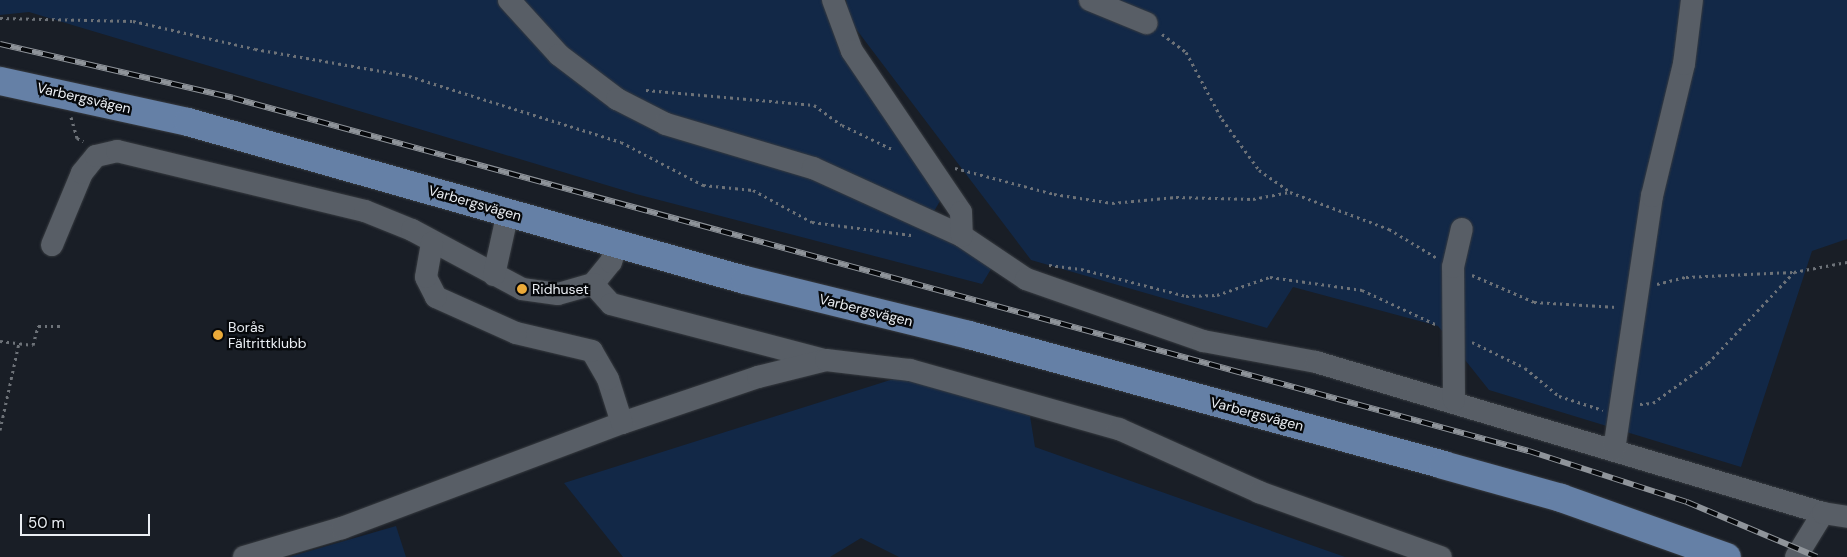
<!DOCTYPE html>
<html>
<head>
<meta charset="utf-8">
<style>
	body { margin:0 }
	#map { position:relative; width:1847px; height:557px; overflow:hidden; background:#191e26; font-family:"DM Sans",sans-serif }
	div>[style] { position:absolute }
	.green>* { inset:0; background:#122847 }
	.path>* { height:3px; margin-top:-1.5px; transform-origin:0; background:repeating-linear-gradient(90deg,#6d7278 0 2.5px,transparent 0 6.5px) }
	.roads { filter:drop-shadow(0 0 1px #373b40) drop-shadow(0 0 1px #373b40) }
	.minor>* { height:22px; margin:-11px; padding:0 11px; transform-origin:11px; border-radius:11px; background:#585e66 }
	.major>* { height:28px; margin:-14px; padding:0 14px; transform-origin:14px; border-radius:14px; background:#6580a6 }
	.rail>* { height:5.5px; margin-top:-2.75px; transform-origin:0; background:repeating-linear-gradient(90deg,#06080b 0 11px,#8f949a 0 22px); box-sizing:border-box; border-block:1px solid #8f949a }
	.dots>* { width:14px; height:14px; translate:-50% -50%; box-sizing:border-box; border:2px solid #06080b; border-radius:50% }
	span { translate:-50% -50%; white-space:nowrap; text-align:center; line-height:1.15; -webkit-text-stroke:4.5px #06080b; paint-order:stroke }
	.street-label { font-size:14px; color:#eaeef3 }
	.poi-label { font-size:14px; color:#eaeef3 }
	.left { translate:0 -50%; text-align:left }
	.scale { position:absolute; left:20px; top:514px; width:130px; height:22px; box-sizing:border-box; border:2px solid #eaeef3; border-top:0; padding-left:6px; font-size:15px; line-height:18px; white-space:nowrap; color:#eaeef3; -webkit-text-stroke:4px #06080b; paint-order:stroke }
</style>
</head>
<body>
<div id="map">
	<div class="green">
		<i style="clip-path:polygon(0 0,822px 0,841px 54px,943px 196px,924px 228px,994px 264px,982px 284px,636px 194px,29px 12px,0 15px)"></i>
		<i style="clip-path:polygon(846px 0,1847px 0,1847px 239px,1812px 251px,1741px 467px,1489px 390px,1438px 326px,1293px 287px,1267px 328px,1031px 260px,850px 21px)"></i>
		<i style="clip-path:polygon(903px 376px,1030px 416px,1035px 447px,1345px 557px,899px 557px,861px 538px,830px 557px,623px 557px,564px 483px)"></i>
		<i style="clip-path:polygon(396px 526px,406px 557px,289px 557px)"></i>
	</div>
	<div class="path">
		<i style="left:0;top:18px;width:133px;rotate:1.3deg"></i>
		<i style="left:133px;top:21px;width:125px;rotate:12.9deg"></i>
		<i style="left:255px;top:49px;width:156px;rotate:9.9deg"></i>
		<i style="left:409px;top:76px;width:222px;rotate:17.3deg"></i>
		<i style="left:621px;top:142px;width:93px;rotate:27.7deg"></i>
		<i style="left:703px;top:185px;width:50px;rotate:5.7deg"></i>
		<i style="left:753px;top:190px;width:67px;rotate:28.5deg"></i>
		<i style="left:812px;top:222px;width:100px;rotate:7.5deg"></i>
		<i style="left:1162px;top:34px;width:30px;rotate:37deg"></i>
		<i style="left:1186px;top:52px;width:76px;rotate:61.8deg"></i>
		<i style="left:1222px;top:119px;width:63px;rotate:54deg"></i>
		<i style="left:1259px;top:170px;width:38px;rotate:35deg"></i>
		<i style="left:1290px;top:192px;width:106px;rotate:20.5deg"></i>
		<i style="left:1389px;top:229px;width:56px;rotate:31.1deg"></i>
		<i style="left:646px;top:90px;width:169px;rotate:5.1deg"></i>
		<i style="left:814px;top:105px;width:34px;rotate:36deg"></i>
		<i style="left:842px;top:125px;width:58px;rotate:25.7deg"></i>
		<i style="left:71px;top:117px;width:22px;rotate:74deg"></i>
		<i style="left:77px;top:138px;width:7px;rotate:27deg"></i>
		<i style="left:955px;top:168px;width:102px;rotate:14.7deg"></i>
		<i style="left:1054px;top:194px;width:59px;rotate:8.8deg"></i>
		<i style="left:1112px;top:203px;width:64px;rotate:-5.4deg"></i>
		<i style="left:1176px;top:197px;width:77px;rotate:1.5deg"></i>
		<i style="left:1253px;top:199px;width:38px;rotate:-11deg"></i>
		<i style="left:1049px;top:265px;width:32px;rotate:7deg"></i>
		<i style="left:1081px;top:269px;width:108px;rotate:14.4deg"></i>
		<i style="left:1186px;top:296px;width:31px;rotate:-2deg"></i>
		<i style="left:1217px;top:295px;width:56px;rotate:-18.8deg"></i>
		<i style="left:1270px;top:277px;width:93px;rotate:8deg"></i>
		<i style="left:1362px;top:290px;width:81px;rotate:25deg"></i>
		<i style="left:1472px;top:275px;width:68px;rotate:23.5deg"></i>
		<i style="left:1534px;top:302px;width:83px;rotate:3.4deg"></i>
		<i style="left:1657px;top:284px;width:30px;rotate:-14deg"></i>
		<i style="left:1686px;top:277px;width:108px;rotate:-2.7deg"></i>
		<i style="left:1794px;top:272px;width:54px;rotate:-10.7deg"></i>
		<i style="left:0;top:341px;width:33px;rotate:7deg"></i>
		<i style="left:33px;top:345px;width:20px;rotate:-75deg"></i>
		<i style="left:38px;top:326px;width:23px"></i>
		<i style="left:1472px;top:342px;width:59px;rotate:26.1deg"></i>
		<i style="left:1525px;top:368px;width:44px;rotate:39.5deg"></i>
		<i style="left:1559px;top:396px;width:46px;rotate:17.7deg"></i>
		<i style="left:1640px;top:404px;width:13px;rotate:-4deg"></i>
		<i style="left:1653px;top:403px;width:68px;rotate:-36deg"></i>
		<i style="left:1708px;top:363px;width:125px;rotate:-46.6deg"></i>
		<i style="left:0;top:430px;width:89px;rotate:-77.7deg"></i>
	</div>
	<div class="roads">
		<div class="minor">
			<i style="left:509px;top:0;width:74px;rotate:47.7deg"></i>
			<i style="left:559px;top:55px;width:73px;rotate:37.2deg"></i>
			<i style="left:617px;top:99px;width:55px;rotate:27deg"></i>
			<i style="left:666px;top:124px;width:153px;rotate:16.7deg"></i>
			<i style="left:813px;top:168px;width:164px;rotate:24.5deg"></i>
			<i style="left:962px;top:236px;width:77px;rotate:33.9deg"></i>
			<i style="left:1026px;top:279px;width:188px;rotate:19.3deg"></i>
			<i style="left:1203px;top:341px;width:115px;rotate:10.5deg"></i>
			<i style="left:1316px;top:362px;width:529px;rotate:16.59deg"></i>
			<i style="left:833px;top:0;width:54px;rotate:69.6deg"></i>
			<i style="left:852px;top:51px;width:194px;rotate:55.9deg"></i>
			<i style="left:961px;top:212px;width:24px;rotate:88deg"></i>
			<i style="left:1090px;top:0;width:61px;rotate:22.3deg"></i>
			<i style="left:52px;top:245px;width:78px;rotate:-67.4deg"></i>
			<i style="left:82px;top:173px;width:22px;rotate:-51deg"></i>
			<i style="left:96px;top:156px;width:22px;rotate:-13deg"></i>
			<i style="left:117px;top:151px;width:255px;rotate:13.6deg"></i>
			<i style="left:365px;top:211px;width:51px;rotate:22deg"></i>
			<i style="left:412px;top:230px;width:125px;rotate:28.2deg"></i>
			<i style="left:522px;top:289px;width:36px;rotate:8deg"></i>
			<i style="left:558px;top:294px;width:36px;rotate:-16deg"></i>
			<i style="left:593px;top:284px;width:28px;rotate:-51deg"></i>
			<i style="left:611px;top:262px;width:19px;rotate:-72deg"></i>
			<i style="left:494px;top:275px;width:65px;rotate:-77.5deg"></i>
			<i style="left:593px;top:284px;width:27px;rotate:48deg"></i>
			<i style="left:611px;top:304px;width:221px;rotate:14.7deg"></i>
			<i style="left:1454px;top:400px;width:133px;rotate:-90.4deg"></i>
			<i style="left:1453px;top:267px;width:39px;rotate:-77deg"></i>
			<i style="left:622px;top:423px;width:144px;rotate:-18.7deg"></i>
			<i style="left:758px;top:377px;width:70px;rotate:-14deg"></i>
			<i style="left:826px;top:360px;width:85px;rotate:6.8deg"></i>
			<i style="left:910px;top:370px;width:217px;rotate:15.8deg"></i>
			<i style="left:1119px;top:429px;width:154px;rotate:24.2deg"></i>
			<i style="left:1259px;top:492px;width:193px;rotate:19.7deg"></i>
			<i style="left:1614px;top:450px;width:257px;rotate:-81.5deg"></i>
			<i style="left:1652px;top:196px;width:136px;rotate:-76.4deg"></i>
			<i style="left:1684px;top:64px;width:64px;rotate:-82.9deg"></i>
			<i style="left:244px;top:557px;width:102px;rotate:-16.5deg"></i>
			<i style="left:342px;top:528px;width:299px;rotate:-20.6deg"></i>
			<i style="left:622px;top:423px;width:46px;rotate:-107.7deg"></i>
			<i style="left:608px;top:379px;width:32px;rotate:-120deg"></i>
			<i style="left:592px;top:351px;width:78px;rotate:-166.7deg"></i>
			<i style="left:516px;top:333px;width:88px;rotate:-155.8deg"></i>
			<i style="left:436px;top:297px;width:22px;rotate:-117deg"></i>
			<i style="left:426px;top:277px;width:35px;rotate:-80deg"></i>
			<i style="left:1796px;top:557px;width:52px;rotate:-58.5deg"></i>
			<i style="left:1823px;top:513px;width:24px;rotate:9deg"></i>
		</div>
		<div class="major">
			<i style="left:0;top:81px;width:192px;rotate:12.3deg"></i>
			<i style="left:188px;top:122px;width:579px;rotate:15.84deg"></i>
			<i style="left:745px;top:280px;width:231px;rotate:13.8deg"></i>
			<i style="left:969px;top:335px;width:492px;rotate:15.3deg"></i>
			<i style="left:1443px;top:465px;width:123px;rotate:15.6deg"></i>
			<i style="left:1561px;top:498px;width:176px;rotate:19.6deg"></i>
		</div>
	</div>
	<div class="rail">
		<i style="left:0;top:44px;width:239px;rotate:13deg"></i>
		<i style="left:233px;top:98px;width:1343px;rotate:15.24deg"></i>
		<i style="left:1529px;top:451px;width:166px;rotate:17.9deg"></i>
		<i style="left:1687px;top:502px;width:141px;rotate:22.9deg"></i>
	</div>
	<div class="dots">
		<i style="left:522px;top:289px;background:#ebaa39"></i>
		<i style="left:218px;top:335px;background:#ebaa39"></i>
	</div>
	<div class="street-label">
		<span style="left:84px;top:98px;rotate:13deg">Varbergsvägen</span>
		<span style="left:475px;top:203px;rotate:16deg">Varbergsvägen</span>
		<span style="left:866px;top:310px;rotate:14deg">Varbergsvägen</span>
		<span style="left:1257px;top:414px;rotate:15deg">Varbergsvägen</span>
	</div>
	<div class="poi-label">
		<span class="left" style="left:532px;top:289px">Ridhuset</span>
		<span class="left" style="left:228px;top:335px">Borås<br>Fältrittklubb</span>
	</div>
	<div class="scale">50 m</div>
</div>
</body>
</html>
